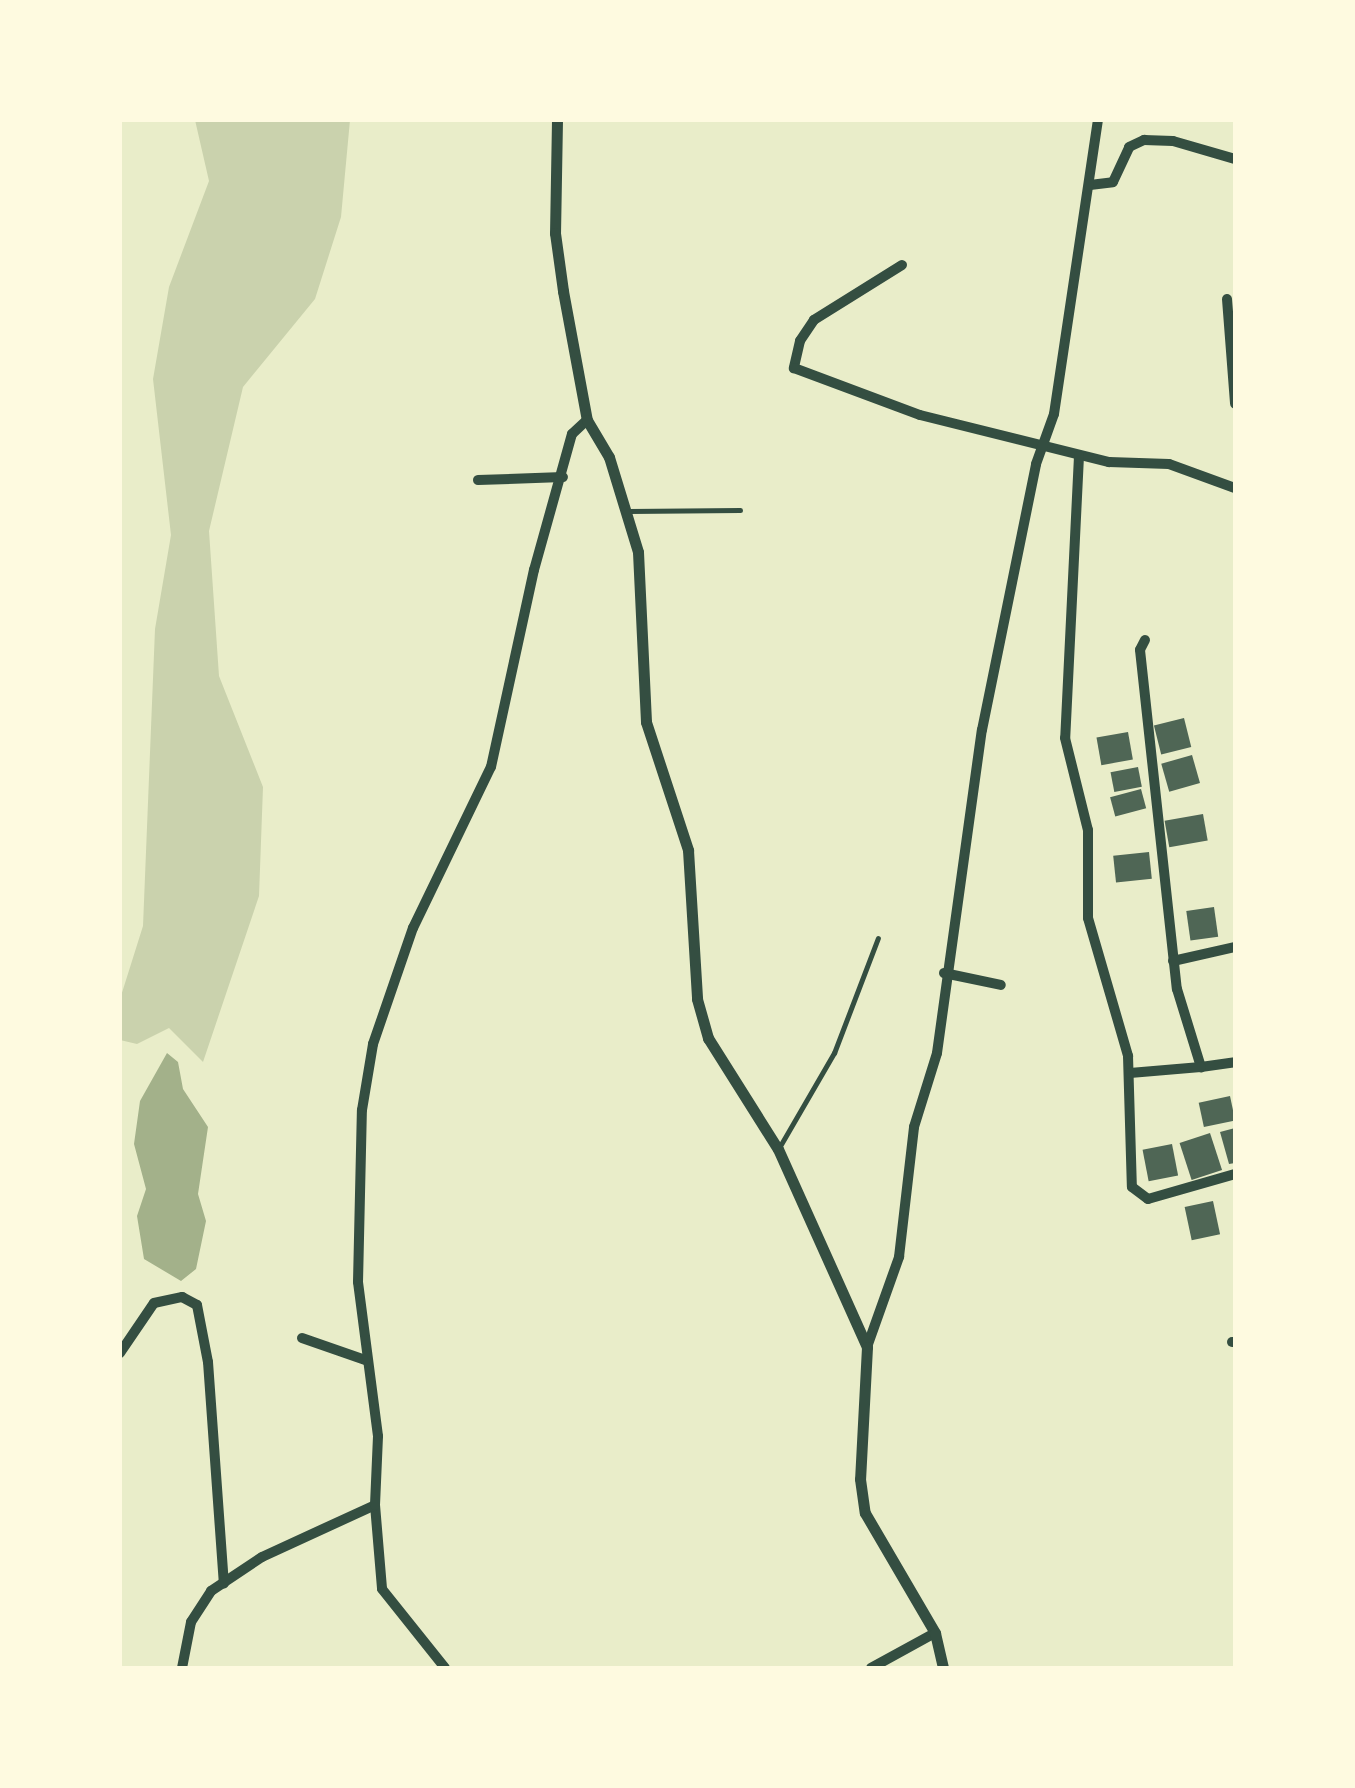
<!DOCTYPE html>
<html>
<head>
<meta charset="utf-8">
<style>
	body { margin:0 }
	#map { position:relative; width:1355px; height:1788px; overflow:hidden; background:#e9edc9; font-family:"DM Sans",sans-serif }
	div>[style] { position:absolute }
	.green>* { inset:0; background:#cad2ad }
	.water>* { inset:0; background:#a3b18a }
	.building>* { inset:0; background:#4f6655; transform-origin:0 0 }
	.service>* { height:5px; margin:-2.5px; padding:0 2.5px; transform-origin:2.5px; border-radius:2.5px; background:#344e41 }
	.minor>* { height:10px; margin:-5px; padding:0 5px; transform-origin:5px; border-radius:5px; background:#344e41 }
	.tertiary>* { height:11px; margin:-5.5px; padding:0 5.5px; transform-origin:5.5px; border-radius:5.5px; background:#344e41 }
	span { translate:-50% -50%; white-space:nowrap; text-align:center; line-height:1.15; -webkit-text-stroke:10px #fefae0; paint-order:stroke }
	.frame { position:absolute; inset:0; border:122px solid #fefae0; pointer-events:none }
</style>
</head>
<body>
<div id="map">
	<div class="green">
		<i style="clip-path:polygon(195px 120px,350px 120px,341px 217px,315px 299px,243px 387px,209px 531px,219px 676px,263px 787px,259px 896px,203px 1062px,169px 1028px,137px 1044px,120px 1040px,120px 999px,143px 926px,155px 629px,171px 535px,153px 379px,169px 287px,209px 181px)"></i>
	</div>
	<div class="water">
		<i style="clip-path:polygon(167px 1053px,178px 1062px,183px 1089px,208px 1127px,198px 1194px,206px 1221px,196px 1269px,181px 1281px,144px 1259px,137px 1216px,146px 1189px,134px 1144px,140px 1101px)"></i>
	</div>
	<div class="building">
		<i style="left:1184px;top:718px;width:30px;height:31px;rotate:76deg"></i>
		<i style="left:1128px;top:732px;width:28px;height:32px;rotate:80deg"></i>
		<i style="left:1192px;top:755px;width:29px;height:32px;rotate:74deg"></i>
		<i style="left:1138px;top:767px;width:20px;height:28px;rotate:79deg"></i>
		<i style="left:1141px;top:789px;width:20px;height:32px;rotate:75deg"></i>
		<i style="left:1203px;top:814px;width:27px;height:39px;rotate:80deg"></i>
		<i style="left:1149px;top:852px;width:27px;height:36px;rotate:84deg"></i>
		<i style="left:1214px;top:907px;width:30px;height:28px;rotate:82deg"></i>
		<i style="left:1230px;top:1096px;width:25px;height:32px;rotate:78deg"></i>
		<i style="clip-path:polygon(1235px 1128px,1235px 1163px,1229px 1164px,1220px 1132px)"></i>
		<i style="left:1210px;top:1133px;width:39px;height:32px;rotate:72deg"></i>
		<i style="left:1172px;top:1144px;width:32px;height:30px;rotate:79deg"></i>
		<i style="left:1213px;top:1201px;width:34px;height:29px;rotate:78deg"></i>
	</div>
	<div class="service">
		<i style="left:629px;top:511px;width:111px;rotate:-0.5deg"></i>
		<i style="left:780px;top:1146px;width:108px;rotate:-59.9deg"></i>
		<i style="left:834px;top:1053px;width:123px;rotate:-69.1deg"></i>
	</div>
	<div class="minor">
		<i style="left:1090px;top:185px;width:23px;rotate:-7deg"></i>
		<i style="left:1113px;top:182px;width:38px;rotate:-65deg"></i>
		<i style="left:1129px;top:147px;width:17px;rotate:-25deg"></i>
		<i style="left:1144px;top:140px;width:29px;rotate:2deg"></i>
		<i style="left:1173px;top:141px;width:65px;rotate:16.2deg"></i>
		<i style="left:902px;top:265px;width:104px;rotate:148deg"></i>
		<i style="left:814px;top:320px;width:25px;rotate:124deg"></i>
		<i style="left:800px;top:341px;width:28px;rotate:103deg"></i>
		<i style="left:794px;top:368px;width:134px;rotate:20.5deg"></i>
		<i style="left:920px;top:415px;width:195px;rotate:14deg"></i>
		<i style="left:1109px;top:462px;width:60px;rotate:1.9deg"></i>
		<i style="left:1169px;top:464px;width:70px;rotate:20deg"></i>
		<i style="left:1227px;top:299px;width:105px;rotate:85.6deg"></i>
		<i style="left:1079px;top:456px;width:282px;rotate:92.8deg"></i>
		<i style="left:1065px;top:738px;width:95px;rotate:76deg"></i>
		<i style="left:1088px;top:830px;width:88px;rotate:90deg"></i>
		<i style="left:1088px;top:918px;width:144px;rotate:73.8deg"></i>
		<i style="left:1128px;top:1056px;width:131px;rotate:88.3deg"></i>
		<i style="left:1132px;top:1187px;width:20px;rotate:37deg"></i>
		<i style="left:1148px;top:1199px;width:91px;rotate:-16deg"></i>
		<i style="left:478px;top:480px;width:85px;rotate:-2deg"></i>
		<i style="left:1145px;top:640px;width:11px;rotate:117deg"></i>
		<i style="left:1140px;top:650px;width:341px;rotate:83.8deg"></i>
		<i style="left:1177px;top:989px;width:82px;rotate:72.9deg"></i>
		<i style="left:1201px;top:1067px;width:34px;rotate:-8deg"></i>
		<i style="left:1173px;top:961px;width:64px;rotate:-12.7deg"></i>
		<i style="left:944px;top:973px;width:58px;rotate:11.9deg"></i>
		<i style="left:1130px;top:1073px;width:71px;rotate:-4.8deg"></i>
		<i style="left:302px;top:1338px;width:67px;rotate:19.2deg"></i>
		<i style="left:1232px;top:1342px;width:3px"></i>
		<i style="left:867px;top:1347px;width:96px;rotate:-70.4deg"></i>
		<i style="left:899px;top:1257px;width:131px;rotate:-83.4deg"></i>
		<i style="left:914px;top:1127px;width:77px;rotate:-72.7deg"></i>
		<i style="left:937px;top:1053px;width:326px;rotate:-82.1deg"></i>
		<i style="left:982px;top:730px;width:271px;rotate:-78.5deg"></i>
		<i style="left:1036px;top:464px;width:53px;rotate:-70.2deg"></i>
		<i style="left:1054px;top:414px;width:297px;rotate:-81.5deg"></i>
		<i style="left:120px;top:1353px;width:60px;rotate:-55.8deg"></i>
		<i style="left:154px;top:1303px;width:29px;rotate:-12deg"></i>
		<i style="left:182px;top:1297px;width:17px;rotate:28deg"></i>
		<i style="left:197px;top:1305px;width:58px;rotate:79.1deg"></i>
		<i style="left:208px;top:1362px;width:222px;rotate:85.9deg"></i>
		<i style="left:375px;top:1505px;width:84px;rotate:85.2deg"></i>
		<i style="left:382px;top:1589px;width:101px;rotate:51.4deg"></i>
		<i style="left:182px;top:1668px;width:47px;rotate:-78.9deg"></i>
		<i style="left:191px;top:1622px;width:37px;rotate:-57deg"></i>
		<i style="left:211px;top:1591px;width:61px;rotate:-33.7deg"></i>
		<i style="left:262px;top:1557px;width:124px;rotate:-24.7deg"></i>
		<i style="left:375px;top:1505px;width:69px;rotate:-87.5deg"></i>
		<i style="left:378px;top:1436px;width:155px;rotate:-97.4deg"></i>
		<i style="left:358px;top:1282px;width:172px;rotate:-88.7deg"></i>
		<i style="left:362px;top:1110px;width:67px;rotate:-80.5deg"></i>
		<i style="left:373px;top:1044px;width:123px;rotate:-71deg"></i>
		<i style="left:413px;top:928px;width:179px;rotate:-64.2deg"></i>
		<i style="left:491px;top:767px;width:202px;rotate:-77.7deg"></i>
		<i style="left:534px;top:570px;width:141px;rotate:-74.4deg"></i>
		<i style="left:572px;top:434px;width:21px;rotate:-43deg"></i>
		<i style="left:871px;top:1668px;width:73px;rotate:-28.7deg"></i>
	</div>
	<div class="tertiary">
		<i style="left:557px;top:120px;width:113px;rotate:91deg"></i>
		<i style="left:555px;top:233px;width:59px;rotate:82.1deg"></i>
		<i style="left:563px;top:291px;width:131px;rotate:79.5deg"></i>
		<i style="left:587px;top:420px;width:43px;rotate:59.3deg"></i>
		<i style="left:609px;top:457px;width:99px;rotate:73deg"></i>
		<i style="left:638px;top:552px;width:170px;rotate:87.3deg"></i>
		<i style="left:646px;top:722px;width:135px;rotate:71.8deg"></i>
		<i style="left:688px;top:850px;width:149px;rotate:86.5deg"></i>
		<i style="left:697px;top:999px;width:41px;rotate:74.2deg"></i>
		<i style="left:708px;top:1038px;width:131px;rotate:57.8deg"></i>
		<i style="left:778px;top:1149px;width:217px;rotate:65.8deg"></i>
		<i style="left:867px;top:1347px;width:132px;rotate:93deg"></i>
		<i style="left:860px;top:1479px;width:34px;rotate:82deg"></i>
		<i style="left:865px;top:1513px;width:139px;rotate:59.7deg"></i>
		<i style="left:935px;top:1633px;width:36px;rotate:77deg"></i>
	</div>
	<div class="frame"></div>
</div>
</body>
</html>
